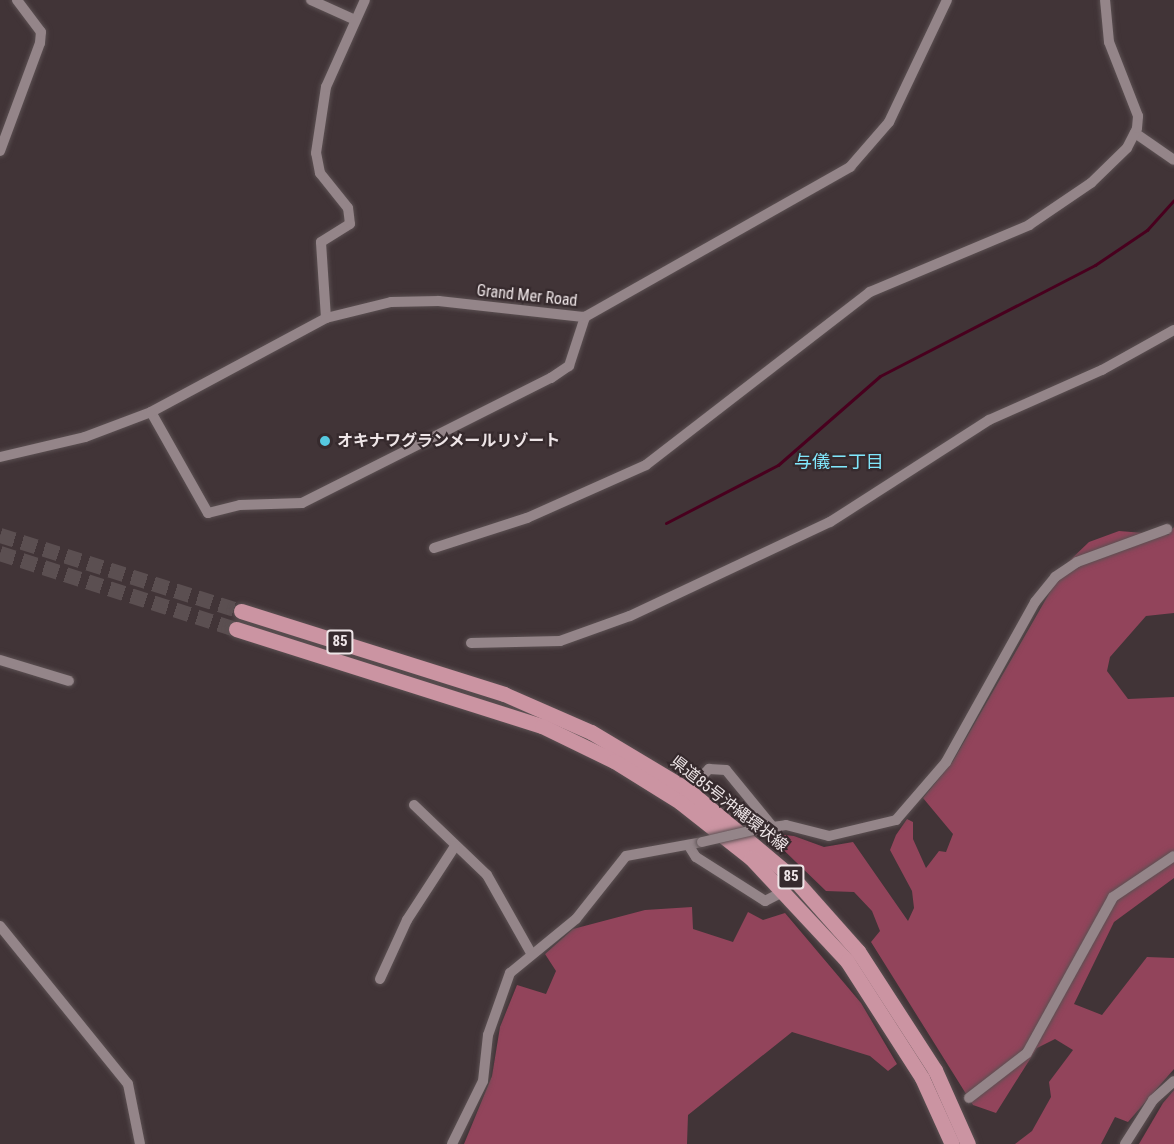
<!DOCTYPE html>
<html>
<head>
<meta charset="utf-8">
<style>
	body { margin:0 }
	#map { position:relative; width:1174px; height:1144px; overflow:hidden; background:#413437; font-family:"Roboto Condensed","Noto Sans JP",sans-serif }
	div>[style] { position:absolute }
	.forest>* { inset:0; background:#92445b }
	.stream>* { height:3px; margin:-1.5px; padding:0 1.5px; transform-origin:1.5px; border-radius:1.5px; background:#48001e }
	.primary-tunnel>* { height:15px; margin-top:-7.5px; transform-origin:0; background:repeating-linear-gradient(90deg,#5b4f51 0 15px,transparent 0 23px) }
	.roads { filter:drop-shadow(0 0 2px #5b5052) drop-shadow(0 0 2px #5b5052) }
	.minor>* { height:10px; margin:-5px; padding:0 5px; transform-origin:5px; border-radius:5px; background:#948589 }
	.primary>* { height:15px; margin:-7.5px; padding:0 7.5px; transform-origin:7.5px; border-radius:7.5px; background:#cb94a2 }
	.bridges { filter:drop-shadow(0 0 2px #5b5052) drop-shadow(0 0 2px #5b5052) }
	.minor-bridge>* { height:10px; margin:-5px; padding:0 5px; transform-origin:5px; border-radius:5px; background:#948589 }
	.dots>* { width:16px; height:16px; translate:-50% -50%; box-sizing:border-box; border:3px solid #362a2d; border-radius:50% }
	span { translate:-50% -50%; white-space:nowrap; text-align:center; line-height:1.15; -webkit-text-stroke:4.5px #362a2d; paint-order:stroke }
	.shield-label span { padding:2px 4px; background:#362a2d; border:2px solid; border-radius:4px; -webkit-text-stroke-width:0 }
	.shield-label { font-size:15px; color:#eee5e7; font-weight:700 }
	.street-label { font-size:16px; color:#eee5e7 }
	.poi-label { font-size:16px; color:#eee5e7; font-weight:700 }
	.left { translate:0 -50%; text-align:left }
	.neighbourhood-label { font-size:18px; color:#80e7fc }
</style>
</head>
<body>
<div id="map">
	<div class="forest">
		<i style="clip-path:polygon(1174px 527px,1174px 613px,1146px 616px,1110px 657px,1107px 671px,1128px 699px,1174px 697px,1174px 878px,1114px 922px,1074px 1004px,1102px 1015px,1147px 957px,1174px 958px,1174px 1069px,1128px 1122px,1115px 1117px,1101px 1144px,1015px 1144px,1032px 1131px,1051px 1097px,1049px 1082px,1073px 1050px,1055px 1039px,1037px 1048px,996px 1113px,973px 1105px,871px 942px,880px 931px,872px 911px,854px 892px,826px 891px,766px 833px,794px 836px,824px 847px,853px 842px,908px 921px,914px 908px,912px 891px,890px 850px,896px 835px,907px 819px,913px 822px,913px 839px,926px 868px,939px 851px,946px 852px,953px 834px,923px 798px,953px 761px,1066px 564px,1089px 542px,1119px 531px,1168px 535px)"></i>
		<i style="clip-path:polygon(692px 907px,693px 929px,733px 942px,748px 912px,763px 920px,785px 913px,861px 1003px,897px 1064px,888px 1071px,870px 1056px,792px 1032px,688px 1115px,687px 1144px,464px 1144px,492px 1076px,500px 1027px,517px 985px,546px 994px,556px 971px,545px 954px,573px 929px,645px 910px)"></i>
		<i style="clip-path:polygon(1174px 1090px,1174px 1144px,1139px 1144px,1163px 1103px)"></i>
	</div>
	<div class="stream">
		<i style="left:666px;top:523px;width:126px;rotate:-27.4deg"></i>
		<i style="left:778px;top:465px;width:135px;rotate:-41.1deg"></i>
		<i style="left:880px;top:376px;width:242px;rotate:-27.3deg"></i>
		<i style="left:1095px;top:265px;width:63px;rotate:-33.9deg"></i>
		<i style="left:1147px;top:230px;width:40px;rotate:-48deg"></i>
	</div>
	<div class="primary-tunnel">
		<i style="left:0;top:535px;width:253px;rotate:17.5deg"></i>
		<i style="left:0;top:553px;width:248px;rotate:17.9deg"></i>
	</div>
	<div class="roads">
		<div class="minor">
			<i style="left:311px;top:0;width:46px;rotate:24.3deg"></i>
			<i style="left:1135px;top:133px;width:47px;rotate:34.7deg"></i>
			<i style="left:0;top:151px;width:115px;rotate:-69.7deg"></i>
			<i style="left:40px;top:43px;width:11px;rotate:-85deg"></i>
			<i style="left:41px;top:32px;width:40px;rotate:-127deg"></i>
			<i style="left:326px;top:318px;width:76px;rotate:-93.8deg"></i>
			<i style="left:321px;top:242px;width:34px;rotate:-32deg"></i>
			<i style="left:350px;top:224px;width:16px;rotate:-97deg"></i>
			<i style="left:348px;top:208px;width:45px;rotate:-128.7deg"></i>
			<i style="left:320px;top:173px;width:20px;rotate:-101deg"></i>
			<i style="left:316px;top:153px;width:67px;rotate:-81.4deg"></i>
			<i style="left:326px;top:87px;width:95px;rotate:-65.9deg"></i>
			<i style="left:151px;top:412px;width:116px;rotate:60.6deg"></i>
			<i style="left:208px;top:513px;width:33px;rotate:-14deg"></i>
			<i style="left:240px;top:505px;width:62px;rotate:-1.8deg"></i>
			<i style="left:302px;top:503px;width:279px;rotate:-26.7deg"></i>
			<i style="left:551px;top:378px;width:22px;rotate:-34deg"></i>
			<i style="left:569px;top:366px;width:52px;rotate:-71.9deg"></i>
			<i style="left:0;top:457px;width:87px;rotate:-13.2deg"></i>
			<i style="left:85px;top:437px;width:71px;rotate:-20.7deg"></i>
			<i style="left:151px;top:412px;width:199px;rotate:-28.2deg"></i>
			<i style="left:326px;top:318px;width:67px;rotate:-13.8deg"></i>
			<i style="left:391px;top:302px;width:48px;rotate:-1.2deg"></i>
			<i style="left:439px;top:301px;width:147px;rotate:6.3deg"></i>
			<i style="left:585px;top:317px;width:305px;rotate:-29.5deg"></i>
			<i style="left:850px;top:167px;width:60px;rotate:-49.1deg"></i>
			<i style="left:889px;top:122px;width:135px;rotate:-64.6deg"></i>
			<i style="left:434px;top:548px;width:98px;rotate:-17.9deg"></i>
			<i style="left:527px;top:518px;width:130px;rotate:-24deg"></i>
			<i style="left:646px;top:465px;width:283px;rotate:-37.7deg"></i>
			<i style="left:870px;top:292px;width:173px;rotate:-22.8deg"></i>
			<i style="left:1029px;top:225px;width:75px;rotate:-34.1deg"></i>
			<i style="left:1091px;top:183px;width:50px;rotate:-44.2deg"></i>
			<i style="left:1127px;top:148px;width:22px;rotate:-63deg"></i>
			<i style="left:1137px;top:128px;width:12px;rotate:-85deg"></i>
			<i style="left:1138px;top:116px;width:79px;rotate:-111.4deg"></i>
			<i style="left:1109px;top:42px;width:42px;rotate:-95.4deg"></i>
			<i style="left:471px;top:643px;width:89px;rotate:-1.3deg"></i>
			<i style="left:560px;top:641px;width:74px;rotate:-19.7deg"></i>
			<i style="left:630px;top:616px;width:221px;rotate:-25.2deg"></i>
			<i style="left:830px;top:522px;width:189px;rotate:-32.7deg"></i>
			<i style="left:989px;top:420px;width:124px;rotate:-23.9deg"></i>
			<i style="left:1102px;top:370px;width:82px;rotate:-29.1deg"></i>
			<i style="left:0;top:660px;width:72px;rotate:16.9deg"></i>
			<i style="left:688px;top:790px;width:30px;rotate:-45deg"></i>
			<i style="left:709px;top:769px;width:17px;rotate:3deg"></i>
			<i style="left:726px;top:770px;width:72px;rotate:50.6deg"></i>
			<i style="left:414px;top:805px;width:101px;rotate:43.8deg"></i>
			<i style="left:487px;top:875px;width:90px;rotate:60.6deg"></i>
			<i style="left:758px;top:829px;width:28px;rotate:-8deg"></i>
			<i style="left:786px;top:825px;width:44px;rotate:14.3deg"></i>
			<i style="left:829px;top:836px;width:69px;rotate:-13.4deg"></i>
			<i style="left:896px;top:820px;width:77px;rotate:-49.2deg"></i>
			<i style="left:946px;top:762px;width:183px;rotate:-60.9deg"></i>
			<i style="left:1035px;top:602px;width:32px;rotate:-51deg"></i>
			<i style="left:1055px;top:577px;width:27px;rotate:-34deg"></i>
			<i style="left:1077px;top:562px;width:96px;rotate:-20.1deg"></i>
			<i style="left:689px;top:846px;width:13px;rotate:58deg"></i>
			<i style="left:696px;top:857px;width:82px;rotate:32.5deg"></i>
			<i style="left:765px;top:901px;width:22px;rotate:-27deg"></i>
			<i style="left:0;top:926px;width:203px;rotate:51deg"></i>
			<i style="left:128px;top:1084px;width:61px;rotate:78.7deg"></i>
			<i style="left:380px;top:979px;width:65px;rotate:-65.4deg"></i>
			<i style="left:407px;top:920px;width:88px;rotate:-57deg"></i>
			<i style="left:969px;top:1098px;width:73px;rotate:-37.8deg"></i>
			<i style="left:1027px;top:1053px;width:178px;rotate:-61.1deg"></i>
			<i style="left:1113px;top:897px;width:73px;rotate:-33.9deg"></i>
			<i style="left:452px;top:1144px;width:70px;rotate:-63.8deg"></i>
			<i style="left:483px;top:1081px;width:46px;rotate:-83.8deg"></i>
			<i style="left:488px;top:1035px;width:66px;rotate:-70.5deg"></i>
			<i style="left:510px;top:973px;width:85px;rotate:-39.3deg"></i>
			<i style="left:576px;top:919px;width:80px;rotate:-51.6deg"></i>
			<i style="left:626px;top:856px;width:77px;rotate:-10.4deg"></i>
			<i style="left:1125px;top:1144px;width:52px;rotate:-57.5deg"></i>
			<i style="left:1153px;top:1100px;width:28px;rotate:-42deg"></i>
		</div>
		<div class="primary">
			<i style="left:241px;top:611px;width:276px;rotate:17.5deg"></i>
			<i style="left:504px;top:694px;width:95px;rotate:23.6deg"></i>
			<i style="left:591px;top:732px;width:113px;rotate:30.9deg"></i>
			<i style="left:688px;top:790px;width:138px;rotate:40deg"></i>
			<i style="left:794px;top:879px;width:96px;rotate:48.4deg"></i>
			<i style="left:858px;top:951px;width:142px;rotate:57.1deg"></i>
			<i style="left:935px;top:1070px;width:81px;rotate:66deg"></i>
			<i style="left:236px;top:629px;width:321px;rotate:17.6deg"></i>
			<i style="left:542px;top:726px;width:80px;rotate:25.9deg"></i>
			<i style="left:614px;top:761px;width:78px;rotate:31.8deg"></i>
			<i style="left:680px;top:802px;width:90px;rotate:38.3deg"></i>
			<i style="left:751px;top:858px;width:141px;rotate:47deg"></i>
			<i style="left:847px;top:961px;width:139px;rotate:57.3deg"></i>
			<i style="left:922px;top:1078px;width:72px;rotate:65.6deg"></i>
		</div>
	</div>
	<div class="bridges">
		<div class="minor-bridge">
			<i style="left:702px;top:842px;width:57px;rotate:-13.1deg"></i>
		</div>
	</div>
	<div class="dots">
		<i style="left:325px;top:441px;background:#56c9e0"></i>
	</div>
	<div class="shield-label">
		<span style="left:340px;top:642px">85</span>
		<span style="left:791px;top:877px">85</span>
	</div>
	<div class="street-label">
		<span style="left:527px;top:296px;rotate:6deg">Grand Mer Road</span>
		<span style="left:729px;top:804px;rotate:38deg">県道85号沖縄環状線</span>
	</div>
	<div class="poi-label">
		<span class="left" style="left:337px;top:441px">オキナワグランメールリゾート</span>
	</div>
	<div class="neighbourhood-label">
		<span style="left:839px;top:462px">与儀二丁目</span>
	</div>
</div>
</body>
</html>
